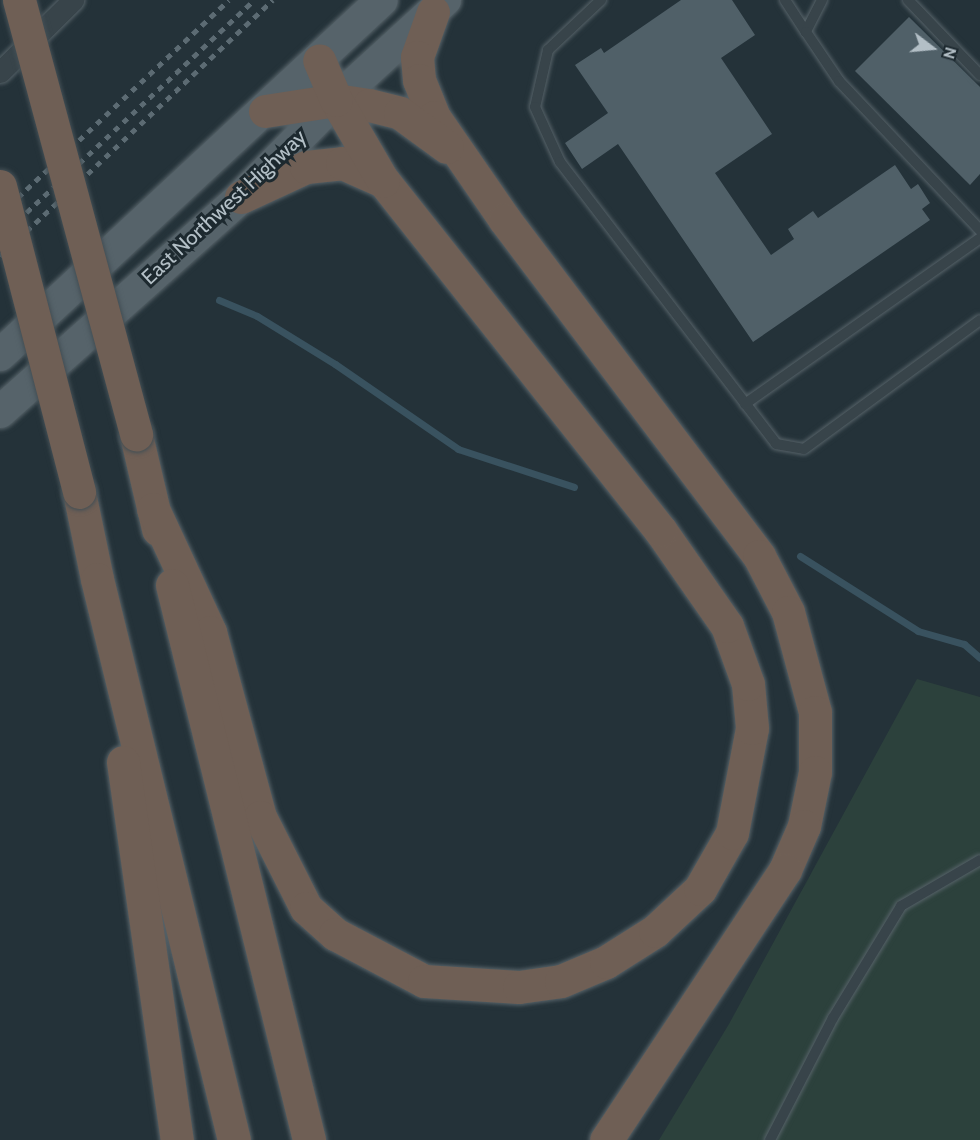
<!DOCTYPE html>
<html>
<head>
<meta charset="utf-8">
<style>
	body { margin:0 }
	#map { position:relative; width:980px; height:1140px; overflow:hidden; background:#243239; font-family:Cabin,sans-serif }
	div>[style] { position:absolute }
	.green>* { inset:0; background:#2c413c }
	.stream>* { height:7px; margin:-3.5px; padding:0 3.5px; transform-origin:3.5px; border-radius:3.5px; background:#39525f }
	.building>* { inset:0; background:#506068 }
	.roads { filter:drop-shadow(0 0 2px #566268) drop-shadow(0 0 2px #566268) }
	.lane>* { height:10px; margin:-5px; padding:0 5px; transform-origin:5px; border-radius:5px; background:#38444a }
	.street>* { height:21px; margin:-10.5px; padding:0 10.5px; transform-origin:10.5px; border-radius:10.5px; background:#38444a }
	.primary>* { height:32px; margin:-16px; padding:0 16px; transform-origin:16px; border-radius:16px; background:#56636a }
	.highway>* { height:33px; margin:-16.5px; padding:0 16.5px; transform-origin:16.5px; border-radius:16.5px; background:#6f5f55 }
	.rail>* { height:4.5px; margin-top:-2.25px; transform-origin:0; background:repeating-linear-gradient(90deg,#5c6b73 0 6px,transparent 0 12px) }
	.bridges { filter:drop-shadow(0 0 2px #434f55) drop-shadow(0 0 2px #434f55) }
	.highway-bridge>* { height:33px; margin:-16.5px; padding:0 16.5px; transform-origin:16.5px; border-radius:16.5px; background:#6f5f55 }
	span { translate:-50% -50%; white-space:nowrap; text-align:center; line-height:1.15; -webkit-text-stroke:6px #1d292f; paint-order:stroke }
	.street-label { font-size:21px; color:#b3bfc6 }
	.north { position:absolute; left:902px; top:18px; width:60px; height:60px; -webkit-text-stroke:4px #1d292f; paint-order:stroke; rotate:106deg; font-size:16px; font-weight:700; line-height:24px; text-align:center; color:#b3bfc6 }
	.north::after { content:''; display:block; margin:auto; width:21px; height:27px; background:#b3bfc6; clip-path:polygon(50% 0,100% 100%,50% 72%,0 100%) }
</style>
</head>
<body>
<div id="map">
	<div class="green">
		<i style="clip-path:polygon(917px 679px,980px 697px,980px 1140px,659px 1140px,729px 1024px)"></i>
	</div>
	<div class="stream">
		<i style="left:219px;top:300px;width:41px;rotate:22.8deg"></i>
		<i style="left:257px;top:316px;width:92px;rotate:31.6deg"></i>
		<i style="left:335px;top:364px;width:150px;rotate:34.6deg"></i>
		<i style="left:458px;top:449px;width:122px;rotate:18.1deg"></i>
		<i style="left:800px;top:556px;width:140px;rotate:32.4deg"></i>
		<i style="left:918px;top:631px;width:48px;rotate:15.8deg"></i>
		<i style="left:964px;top:644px;width:21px;rotate:41deg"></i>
	</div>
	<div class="building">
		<i style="clip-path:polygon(681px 0,732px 0,755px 35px,721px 58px,772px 134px,715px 173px,771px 255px,794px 239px,788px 229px,813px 211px,818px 218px,895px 165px,911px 189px,918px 184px,930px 203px,922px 209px,930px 220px,753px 342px,618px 144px,582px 169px,565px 143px,608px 113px,575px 65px,601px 48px,604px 53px)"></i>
		<i style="clip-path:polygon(909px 17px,980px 87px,980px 174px,970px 185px,855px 71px)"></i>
	</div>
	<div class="roads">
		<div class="lane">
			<i style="left:601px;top:0;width:73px;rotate:136.7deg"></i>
			<i style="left:548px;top:50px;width:58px;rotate:102.8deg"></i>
			<i style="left:535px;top:107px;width:60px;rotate:65.6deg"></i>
			<i style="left:560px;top:162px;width:355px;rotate:52.5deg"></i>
			<i style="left:776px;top:444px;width:28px;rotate:10deg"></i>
			<i style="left:804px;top:449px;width:218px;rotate:-36.2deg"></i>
			<i style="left:785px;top:0;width:38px;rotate:57deg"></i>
			<i style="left:822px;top:0;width:36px;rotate:117deg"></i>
			<i style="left:806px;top:32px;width:59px;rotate:56deg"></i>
			<i style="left:839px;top:81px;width:205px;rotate:46.6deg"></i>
			<i style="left:908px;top:0;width:104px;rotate:46.2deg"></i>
			<i style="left:745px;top:404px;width:288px;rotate:-35.2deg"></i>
			<i style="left:770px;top:1140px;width:137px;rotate:-62.7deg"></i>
			<i style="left:833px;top:1018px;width:131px;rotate:-58.7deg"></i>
			<i style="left:901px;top:906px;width:91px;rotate:-30.2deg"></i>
		</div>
		<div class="street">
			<i style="left:0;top:72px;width:103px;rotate:-44.6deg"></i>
		</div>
		<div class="primary">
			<i style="left:0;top:355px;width:521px;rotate:-42.9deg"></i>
			<i style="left:0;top:412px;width:323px;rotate:-41.7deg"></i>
			<i style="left:241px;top:197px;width:136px;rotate:-45.6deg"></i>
			<i style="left:336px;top:100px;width:148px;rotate:-42.5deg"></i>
		</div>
		<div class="highway">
			<i style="left:433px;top:12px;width:48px;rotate:109.6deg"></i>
			<i style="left:417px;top:57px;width:23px;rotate:85deg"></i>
			<i style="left:419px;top:80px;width:40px;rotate:68deg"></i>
			<i style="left:434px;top:117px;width:125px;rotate:55.4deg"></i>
			<i style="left:505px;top:220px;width:421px;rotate:52.9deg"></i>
			<i style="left:759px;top:556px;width:63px;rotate:62.6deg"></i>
			<i style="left:788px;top:612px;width:104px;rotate:74.9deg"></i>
			<i style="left:815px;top:712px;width:60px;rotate:90deg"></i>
			<i style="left:815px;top:772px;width:55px;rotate:101.5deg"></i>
			<i style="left:804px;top:826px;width:48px;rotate:113.4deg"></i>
			<i style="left:785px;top:870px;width:324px;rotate:123.5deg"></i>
			<i style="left:265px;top:111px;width:72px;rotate:-8.8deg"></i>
			<i style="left:336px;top:100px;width:33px;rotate:9deg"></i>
			<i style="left:369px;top:105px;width:32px;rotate:14deg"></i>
			<i style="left:400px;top:113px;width:58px;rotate:35.9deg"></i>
			<i style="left:241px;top:197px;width:72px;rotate:-24.8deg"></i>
			<i style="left:306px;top:167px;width:36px;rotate:-6deg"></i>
			<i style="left:342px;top:163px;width:45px;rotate:23.7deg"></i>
			<i style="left:136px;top:435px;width:97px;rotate:76.8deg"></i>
			<i style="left:79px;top:492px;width:89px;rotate:78.3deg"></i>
			<i style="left:97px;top:579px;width:577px;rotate:76.28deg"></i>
			<i style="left:153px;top:509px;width:136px;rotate:65.1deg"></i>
			<i style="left:210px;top:632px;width:192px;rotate:74.9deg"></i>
			<i style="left:260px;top:817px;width:102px;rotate:63.2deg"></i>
			<i style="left:306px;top:908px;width:39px;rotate:42deg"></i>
			<i style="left:335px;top:934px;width:101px;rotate:27.8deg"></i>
			<i style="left:424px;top:981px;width:95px;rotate:3.6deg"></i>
			<i style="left:519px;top:987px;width:42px;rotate:-8.1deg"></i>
			<i style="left:561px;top:981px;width:49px;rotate:-22.9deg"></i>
			<i style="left:606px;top:962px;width:58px;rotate:-32.3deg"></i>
			<i style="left:655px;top:931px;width:62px;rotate:-43deg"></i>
			<i style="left:700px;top:889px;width:64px;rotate:-60.3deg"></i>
			<i style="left:732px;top:833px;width:107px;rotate:-79.2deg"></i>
			<i style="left:752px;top:728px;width:44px;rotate:-95.2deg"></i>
			<i style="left:748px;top:684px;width:62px;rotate:-109.9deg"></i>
			<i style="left:727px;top:626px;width:117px;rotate:-124.9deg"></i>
			<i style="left:660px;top:530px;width:446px;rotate:-128.4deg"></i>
			<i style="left:383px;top:181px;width:94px;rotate:-120.1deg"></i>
			<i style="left:336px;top:100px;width:43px;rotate:-113deg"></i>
			<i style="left:172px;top:585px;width:572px;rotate:76.13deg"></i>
			<i style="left:123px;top:762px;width:382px;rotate:81.9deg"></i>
		</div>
	</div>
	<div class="rail">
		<i style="left:0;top:214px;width:313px;rotate:-43.1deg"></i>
		<i style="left:0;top:237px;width:347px;rotate:-43deg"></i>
		<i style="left:0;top:256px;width:374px;rotate:-43.2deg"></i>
	</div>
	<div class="bridges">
		<div class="highway-bridge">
			<i style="left:19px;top:0;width:450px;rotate:74.9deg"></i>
			<i style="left:0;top:186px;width:316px;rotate:75.5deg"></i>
		</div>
	</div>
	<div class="street-label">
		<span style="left:224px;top:207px;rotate:-43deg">East Northwest Highway</span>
	</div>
	<div class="north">N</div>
</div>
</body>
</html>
